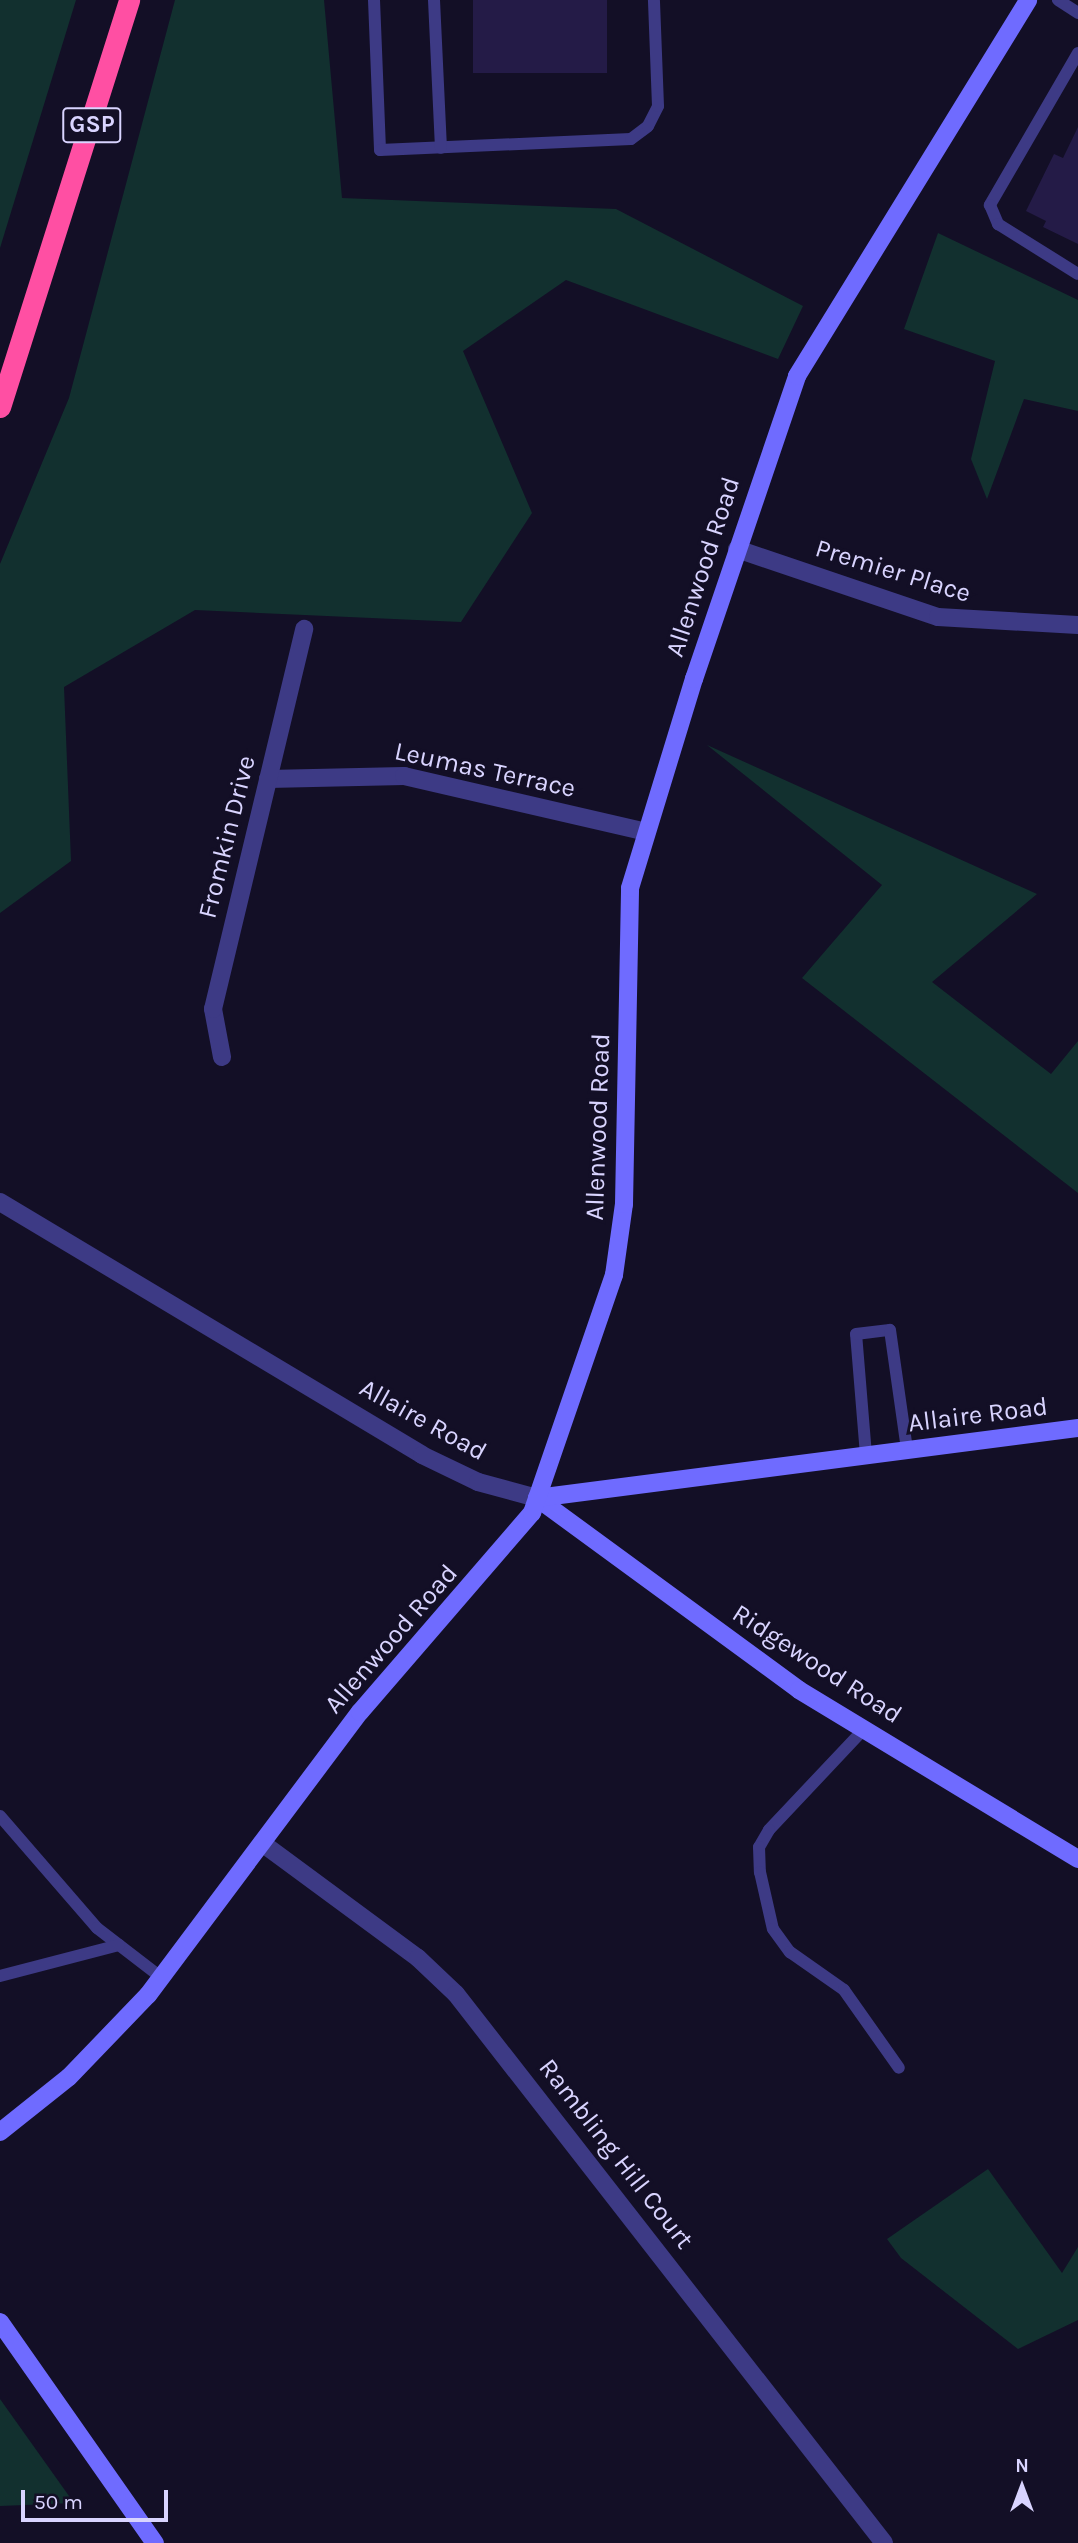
<!DOCTYPE html>
<html>
<head>
<meta charset="utf-8">
<style>
	body { margin:0 }
	#map { position:relative; width:1078px; height:2543px; overflow:hidden; background:#130f26; font-family:Karla,sans-serif }
	div>[style] { position:absolute }
	.green>* { inset:0; background:#12302f }
	.building>* { inset:0; background:#241b47; transform-origin:0 0 }
	.lane>* { height:12px; margin:-6px; padding:0 6px; transform-origin:6px; border-radius:6px; background:#3d3a85 }
	.street>* { height:18px; margin:-9px; padding:0 9px; transform-origin:9px; border-radius:9px; background:#3d3a85 }
	.secondary>* { height:18px; margin:-9px; padding:0 9px; transform-origin:9px; border-radius:9px; background:#6f6bff }
	.highway>* { height:21px; margin:-10.5px; padding:0 10.5px; transform-origin:10.5px; border-radius:10.5px; background:#ff4fa3 }
	span { translate:-50% -50%; white-space:nowrap; text-align:center; line-height:1.15; -webkit-text-stroke:6px #130f26; paint-order:stroke }
	.shield-label span { padding:2px 5px; background:#130f26; border:2px solid; border-radius:5px; -webkit-text-stroke-width:0 }
	.shield-label { font-size:24px; color:#d9d4ff; font-weight:700 }
	.street-label { font-size:26px; color:#d9d4ff }
	.north { position:absolute; left:987px; top:2452px; width:70px; height:70px; -webkit-text-stroke:5px #130f26; paint-order:stroke; rotate:0deg; font-size:19px; font-weight:700; line-height:28px; text-align:center; color:#d9d4ff }
	.north::after { content:''; display:block; margin:auto; width:24px; height:32px; background:#d9d4ff; clip-path:polygon(50% 0,100% 100%,50% 72%,0 100%) }
	.scale { position:absolute; left:21px; top:2490px; width:147px; height:32px; box-sizing:border-box; border:4px solid #d9d4ff; border-top:0; padding-left:9px; font-size:21px; line-height:24px; white-space:nowrap; color:#d9d4ff; -webkit-text-stroke:5px #130f26; paint-order:stroke }
</style>
</head>
<body>
<div id="map">
	<div class="green">
		<i style="clip-path:polygon(0 0,76px 0,0 248px)"></i>
		<i style="clip-path:polygon(175px 0,324px 0,342px 198px,616px 209px,803px 306px,778px 359px,566px 280px,463px 351px,532px 513px,461px 622px,195px 610px,64px 687px,71px 861px,0 913px,0 564px,69px 398px)"></i>
		<i style="clip-path:polygon(938px 233px,1078px 300px,1078px 411px,1024px 399px,987px 499px,971px 459px,995px 361px,904px 329px)"></i>
		<i style="clip-path:polygon(707px 745px,1037px 894px,932px 982px,1051px 1074px,1078px 1041px,1078px 1193px,802px 978px,882px 885px)"></i>
		<i style="clip-path:polygon(988px 2169px,1062px 2273px,1078px 2247px,1078px 2320px,1018px 2349px,901px 2258px,887px 2239px)"></i>
		<i style="clip-path:polygon(0 2399px,74px 2503px,0 2506px)"></i>
	</div>
	<div class="building">
		<i style="left:473px;top:0;width:134px;height:73px"></i>
		<i style="clip-path:polygon(1078px 127px,1078px 244px,1043px 227px,1046px 221px,1026px 211px,1054px 154px,1063px 158px)"></i>
	</div>
	<div class="lane">
		<i style="left:374px;top:0;width:150px;rotate:87.7deg"></i>
		<i style="left:380px;top:150px;width:251px;rotate:-2.5deg"></i>
		<i style="left:631px;top:139px;width:21px;rotate:-37deg"></i>
		<i style="left:648px;top:126px;width:22px;rotate:-63deg"></i>
		<i style="left:658px;top:106px;width:106px;rotate:-92.2deg"></i>
		<i style="left:434px;top:0;width:148px;rotate:87.3deg"></i>
		<i style="left:1058px;top:0;width:24px;rotate:33deg"></i>
		<i style="left:1078px;top:53px;width:176px;rotate:120.1deg"></i>
		<i style="left:990px;top:205px;width:21px;rotate:67deg"></i>
		<i style="left:998px;top:224px;width:94px;rotate:32deg"></i>
		<i style="left:866px;top:1455px;width:121px;rotate:-94.7deg"></i>
		<i style="left:856px;top:1334px;width:34px;rotate:-7deg"></i>
		<i style="left:890px;top:1330px;width:121px;rotate:81.9deg"></i>
		<i style="left:865px;top:1728px;width:140px;rotate:133.3deg"></i>
		<i style="left:769px;top:1830px;width:20px;rotate:120deg"></i>
		<i style="left:759px;top:1847px;width:25px;rotate:88deg"></i>
		<i style="left:760px;top:1872px;width:58px;rotate:77.2deg"></i>
		<i style="left:773px;top:1929px;width:29px;rotate:54deg"></i>
		<i style="left:790px;top:1952px;width:66px;rotate:35.1deg"></i>
		<i style="left:844px;top:1990px;width:95px;rotate:54.8deg"></i>
		<i style="left:0;top:1816px;width:148px;rotate:49.1deg"></i>
		<i style="left:97px;top:1928px;width:82px;rotate:37.6deg"></i>
		<i style="left:0;top:1976px;width:123px;rotate:-14.6deg"></i>
	</div>
	<div class="street">
		<i style="left:737px;top:549px;width:212px;rotate:18.7deg"></i>
		<i style="left:938px;top:617px;width:140px;rotate:3.3deg"></i>
		<i style="left:268px;top:779px;width:136px;rotate:-1.3deg"></i>
		<i style="left:404px;top:776px;width:248px;rotate:13deg"></i>
		<i style="left:222px;top:1057px;width:49px;rotate:-100.6deg"></i>
		<i style="left:213px;top:1009px;width:391px;rotate:-76.5deg"></i>
		<i style="left:0;top:1202px;width:492px;rotate:30.9deg"></i>
		<i style="left:422px;top:1455px;width:62px;rotate:25.7deg"></i>
		<i style="left:478px;top:1482px;width:61px;rotate:15.2deg"></i>
		<i style="left:262px;top:1843px;width:194px;rotate:36.4deg"></i>
		<i style="left:418px;top:1958px;width:52px;rotate:43.5deg"></i>
		<i style="left:456px;top:1994px;width:696px;rotate:52.06deg"></i>
	</div>
	<div class="secondary">
		<i style="left:537px;top:1498px;width:325px;rotate:36.2deg"></i>
		<i style="left:799px;top:1690px;width:326px;rotate:31.2deg"></i>
		<i style="left:537px;top:1498px;width:546px;rotate:-7.37deg"></i>
		<i style="left:0;top:2132px;width:88px;rotate:-38.6deg"></i>
		<i style="left:69px;top:2077px;width:114px;rotate:-46.1deg"></i>
		<i style="left:148px;top:1995px;width:354px;rotate:-53.2deg"></i>
		<i style="left:360px;top:1712px;width:263px;rotate:-49.2deg"></i>
		<i style="left:532px;top:1513px;width:252px;rotate:-71deg"></i>
		<i style="left:614px;top:1275px;width:72px;rotate:-82deg"></i>
		<i style="left:624px;top:1204px;width:316px;rotate:-88.9deg"></i>
		<i style="left:630px;top:888px;width:219px;rotate:-73deg"></i>
		<i style="left:694px;top:679px;width:320px;rotate:-71.2deg"></i>
		<i style="left:797px;top:376px;width:441px;rotate:-58.4deg"></i>
		<i style="left:0;top:2322px;width:270px;rotate:55deg"></i>
	</div>
	<div class="highway">
		<i style="left:0;top:407px;width:427px;rotate:-72.4deg"></i>
	</div>
	<div class="shield-label">
		<span style="left:92px;top:125px">GSP</span>
	</div>
	<div class="street-label">
		<span style="left:703px;top:567px;rotate:-72deg">Allenwood Road</span>
		<span style="left:893px;top:571px;rotate:17deg">Premier Place</span>
		<span style="left:485px;top:770px;rotate:12deg">Leumas Terrace</span>
		<span style="left:227px;top:837px;rotate:-76deg">Fromkin Drive</span>
		<span style="left:598px;top:1127px;rotate:-88deg">Allenwood Road</span>
		<span style="left:978px;top:1415px;rotate:-7deg">Allaire Road</span>
		<span style="left:423px;top:1420px;rotate:29deg">Allaire Road</span>
		<span style="left:391px;top:1639px;rotate:-49deg">Allenwood Road</span>
		<span style="left:817px;top:1664px;rotate:33deg">Ridgewood Road</span>
		<span style="left:616px;top:2154px;rotate:52deg">Rambling Hill Court</span>
	</div>
	<div class="north">N</div>
	<div class="scale">50 m</div>
</div>
</body>
</html>
